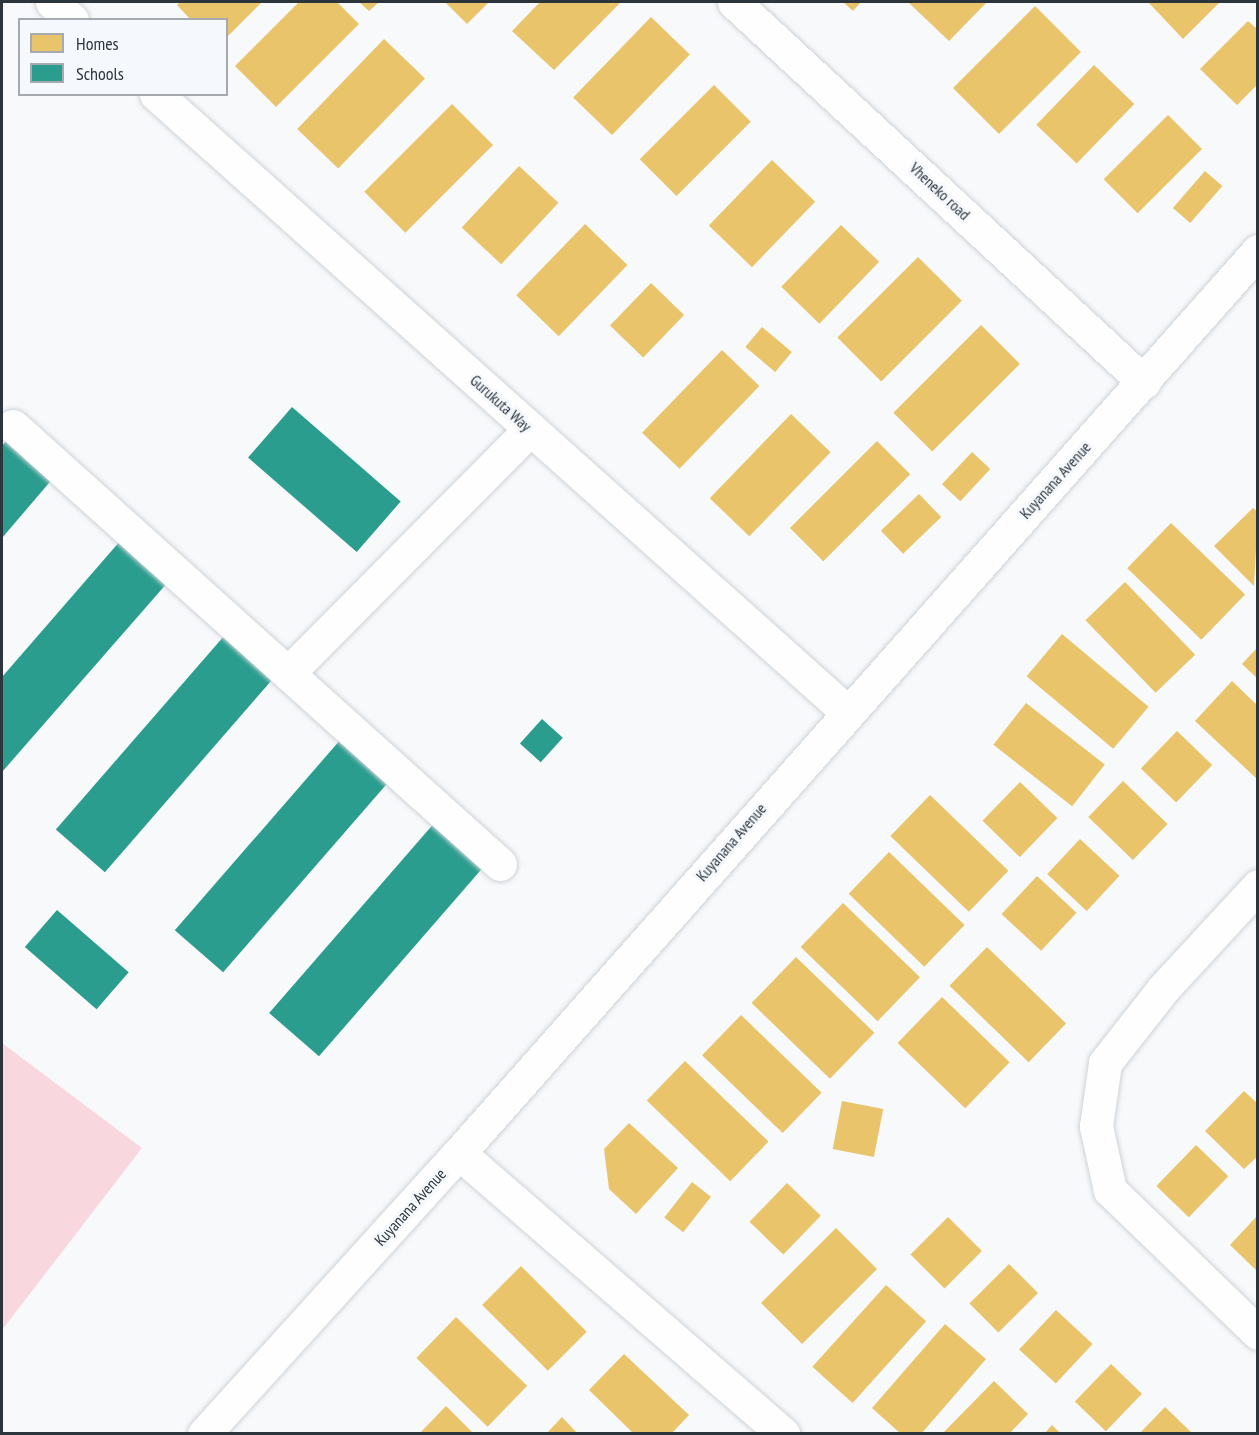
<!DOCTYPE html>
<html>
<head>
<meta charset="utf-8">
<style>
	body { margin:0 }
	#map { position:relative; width:1259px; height:1435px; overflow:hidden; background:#f7f9fb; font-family:"PT Sans Narrow",sans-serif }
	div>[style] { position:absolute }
	.green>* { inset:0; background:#f9d7de }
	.homes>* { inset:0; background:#e9c46a; transform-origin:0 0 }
	.schools>* { inset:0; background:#2a9d8f; transform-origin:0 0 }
	.roads { filter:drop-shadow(0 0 2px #ced3d8) drop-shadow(0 0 2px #ced3d8) }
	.minor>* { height:33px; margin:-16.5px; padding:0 16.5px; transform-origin:16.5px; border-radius:16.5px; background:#fefefe }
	span { translate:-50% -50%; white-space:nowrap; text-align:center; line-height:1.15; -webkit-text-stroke:6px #f5f9fd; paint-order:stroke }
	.street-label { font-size:16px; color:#2c343c }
	.frame { position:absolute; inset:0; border:3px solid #2c343c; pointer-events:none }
	.legend { position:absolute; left:18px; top:18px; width:210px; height:78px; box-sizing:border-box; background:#f5f9fd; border:2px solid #a5aab0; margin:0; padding:8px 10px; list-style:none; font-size:18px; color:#2c343c }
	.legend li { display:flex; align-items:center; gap:12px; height:30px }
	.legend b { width:30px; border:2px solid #a5aab0 }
</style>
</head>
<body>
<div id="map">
	<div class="green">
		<i style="clip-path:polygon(2px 1043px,142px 1148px,2px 1330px)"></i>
	</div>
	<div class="homes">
		<i style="clip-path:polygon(180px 2px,262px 2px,226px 38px,226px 20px,191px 20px,177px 5px)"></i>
		<i style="clip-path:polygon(299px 2px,337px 2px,359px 24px,276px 107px,235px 66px)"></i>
		<i style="clip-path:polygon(359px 2px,379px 2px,369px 11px)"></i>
		<i style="clip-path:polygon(445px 2px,489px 2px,467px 24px)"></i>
		<i style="clip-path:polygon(540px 2px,621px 2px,554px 70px,512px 31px)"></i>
		<i style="clip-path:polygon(843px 2px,861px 2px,853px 11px)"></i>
		<i style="clip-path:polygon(908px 2px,987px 2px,949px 41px)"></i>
		<i style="clip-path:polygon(1148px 2px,1220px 2px,1183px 39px)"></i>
		<i style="left:1035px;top:6px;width:65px;height:116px;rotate:45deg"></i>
		<i style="left:651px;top:17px;width:54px;height:112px;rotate:44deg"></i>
		<i style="clip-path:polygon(1248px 21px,1258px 30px,1258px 84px,1237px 105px,1200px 69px)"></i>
		<i style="left:384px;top:39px;width:57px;height:125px;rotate:44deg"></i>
		<i style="left:1094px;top:65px;width:56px;height:83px;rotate:44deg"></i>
		<i style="left:714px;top:85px;width:52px;height:105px;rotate:45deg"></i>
		<i style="left:452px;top:104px;width:58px;height:124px;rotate:45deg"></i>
		<i style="left:1168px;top:115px;width:48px;height:91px;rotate:45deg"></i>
		<i style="left:772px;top:160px;width:60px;height:91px;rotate:44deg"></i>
		<i style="left:519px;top:166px;width:54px;height:84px;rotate:43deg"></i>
		<i style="left:1205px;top:171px;width:23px;height:49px;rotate:41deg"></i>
		<i style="left:585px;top:224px;width:59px;height:99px;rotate:44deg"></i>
		<i style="left:841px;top:225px;width:53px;height:86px;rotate:44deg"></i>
		<i style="left:918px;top:257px;width:62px;height:114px;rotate:45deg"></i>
		<i style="left:651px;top:283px;width:46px;height:59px;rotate:44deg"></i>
		<i style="left:981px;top:325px;width:55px;height:124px;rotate:45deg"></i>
		<i style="left:762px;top:327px;width:39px;height:26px;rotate:40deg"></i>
		<i style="left:722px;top:350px;width:52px;height:115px;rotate:44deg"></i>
		<i style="left:791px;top:414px;width:55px;height:117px;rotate:44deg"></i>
		<i style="left:877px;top:441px;width:47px;height:123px;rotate:45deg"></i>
		<i style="left:972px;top:452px;width:25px;height:44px;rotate:43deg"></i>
		<i style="left:919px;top:494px;width:32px;height:53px;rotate:46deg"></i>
		<i style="clip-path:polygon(1253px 508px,1258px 512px,1254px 586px,1214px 546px)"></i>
		<i style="left:1171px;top:523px;width:103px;height:63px;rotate:44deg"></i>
		<i style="left:1125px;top:582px;width:101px;height:55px;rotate:46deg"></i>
		<i style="left:1062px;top:634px;width:113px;height:55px;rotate:40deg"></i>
		<i style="clip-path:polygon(1258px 647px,1258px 679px,1242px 664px)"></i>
		<i style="clip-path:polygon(1232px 681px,1258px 706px,1258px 780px,1195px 721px)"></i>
		<i style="left:1026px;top:703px;width:100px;height:53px;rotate:38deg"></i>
		<i style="left:1177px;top:731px;width:49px;height:52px;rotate:44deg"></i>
		<i style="left:1123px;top:781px;width:62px;height:50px;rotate:44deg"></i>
		<i style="left:1020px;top:782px;width:52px;height:54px;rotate:44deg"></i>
		<i style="left:930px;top:795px;width:109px;height:57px;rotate:44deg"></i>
		<i style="left:1080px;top:839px;width:54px;height:48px;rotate:43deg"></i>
		<i style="left:889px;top:852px;width:105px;height:58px;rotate:44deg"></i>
		<i style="left:1037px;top:876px;width:54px;height:52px;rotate:43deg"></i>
		<i style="left:843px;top:903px;width:107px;height:61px;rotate:44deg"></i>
		<i style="left:987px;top:947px;width:110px;height:54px;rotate:44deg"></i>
		<i style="left:796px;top:957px;width:109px;height:64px;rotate:44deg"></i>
		<i style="left:942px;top:997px;width:94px;height:64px;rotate:44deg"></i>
		<i style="left:741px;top:1015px;width:112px;height:56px;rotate:44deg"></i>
		<i style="left:685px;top:1061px;width:116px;height:55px;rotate:44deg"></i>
		<i style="clip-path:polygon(1244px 1091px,1258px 1104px,1258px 1156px,1244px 1169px,1205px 1131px)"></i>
		<i style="left:842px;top:1101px;width:42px;height:49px;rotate:11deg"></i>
		<i style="clip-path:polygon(629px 1123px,678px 1168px,636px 1214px,609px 1189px,604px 1149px)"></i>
		<i style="left:1196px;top:1145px;width:45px;height:57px;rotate:44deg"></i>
		<i style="left:692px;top:1182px;width:24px;height:45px;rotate:38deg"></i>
		<i style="left:787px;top:1183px;width:47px;height:54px;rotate:44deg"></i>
		<i style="clip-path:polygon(1258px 1215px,1258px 1272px,1230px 1245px)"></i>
		<i style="left:948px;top:1217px;width:48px;height:53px;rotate:45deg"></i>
		<i style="left:836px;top:1228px;width:58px;height:106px;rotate:45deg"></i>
		<i style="left:1009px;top:1264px;width:41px;height:56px;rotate:45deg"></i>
		<i style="left:521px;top:1266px;width:93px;height:55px;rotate:45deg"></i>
		<i style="left:886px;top:1285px;width:54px;height:110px;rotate:42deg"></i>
		<i style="left:1056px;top:1310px;width:50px;height:54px;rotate:43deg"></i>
		<i style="left:456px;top:1317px;width:99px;height:57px;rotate:44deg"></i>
		<i style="clip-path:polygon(945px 1324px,986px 1359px,921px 1434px,901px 1434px,872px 1408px)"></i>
		<i style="clip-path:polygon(624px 1354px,689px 1415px,671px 1434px,634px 1434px,589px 1390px)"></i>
		<i style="left:1111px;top:1364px;width:43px;height:52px;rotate:44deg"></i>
		<i style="clip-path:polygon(994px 1381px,1028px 1414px,1009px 1434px,942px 1434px)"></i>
		<i style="clip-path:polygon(446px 1406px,474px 1434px,419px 1434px)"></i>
		<i style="clip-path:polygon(1165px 1407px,1193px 1434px,1139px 1434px)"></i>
		<i style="clip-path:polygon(562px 1417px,578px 1434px,546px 1434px)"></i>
		<i style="clip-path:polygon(1052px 1425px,1061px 1434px,1044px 1434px)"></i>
	</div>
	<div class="schools">
		<i style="left:292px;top:407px;width:144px;height:67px;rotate:41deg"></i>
		<i style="clip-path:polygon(9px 437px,55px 476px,2px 538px,2px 446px)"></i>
		<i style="clip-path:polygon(121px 540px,168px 582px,2px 772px,2px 677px)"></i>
		<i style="left:231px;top:628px;width:65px;height:267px;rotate:41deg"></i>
		<i style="left:542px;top:719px;width:28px;height:33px;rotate:42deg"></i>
		<i style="left:348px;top:731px;width:64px;height:264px;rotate:41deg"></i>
		<i style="left:443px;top:813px;width:66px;height:265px;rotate:41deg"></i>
		<i style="left:57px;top:910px;width:95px;height:49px;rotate:41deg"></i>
	</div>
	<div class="roads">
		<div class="minor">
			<i style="left:52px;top:2px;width:27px;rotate:42deg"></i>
			<i style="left:734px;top:2px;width:559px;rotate:42.83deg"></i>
			<i style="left:156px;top:94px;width:926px;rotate:41.8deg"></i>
			<i style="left:13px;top:426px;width:655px;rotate:41.97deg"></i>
			<i style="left:288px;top:673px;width:344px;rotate:-45.2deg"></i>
			<i style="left:1258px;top:886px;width:140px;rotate:132.7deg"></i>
			<i style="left:1163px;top:989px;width:94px;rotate:128.1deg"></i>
			<i style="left:1105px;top:1063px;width:64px;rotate:98.1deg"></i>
			<i style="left:1096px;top:1126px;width:66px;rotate:77.7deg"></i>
			<i style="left:1110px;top:1190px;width:206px;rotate:44deg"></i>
			<i style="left:459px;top:1153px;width:429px;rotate:40.9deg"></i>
			<i style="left:204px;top:1434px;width:379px;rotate:-47.8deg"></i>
			<i style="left:459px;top:1153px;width:1205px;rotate:-48.47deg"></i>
		</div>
	</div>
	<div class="street-label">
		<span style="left:940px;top:191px;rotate:43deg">Vheneko road</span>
		<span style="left:501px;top:403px;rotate:42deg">Gurukuta Way</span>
		<span style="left:1055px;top:480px;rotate:-48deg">Kuyanana Avenue</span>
		<span style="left:731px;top:842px;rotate:-49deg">Kuyanana Avenue</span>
		<span style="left:410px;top:1207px;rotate:-48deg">Kuyanana Avenue</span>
	</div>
	<div class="frame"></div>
	<ul class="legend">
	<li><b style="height:16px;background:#e9c46a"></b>Homes</li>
	<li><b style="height:16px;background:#2a9d8f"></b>Schools</li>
	</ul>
</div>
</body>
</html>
